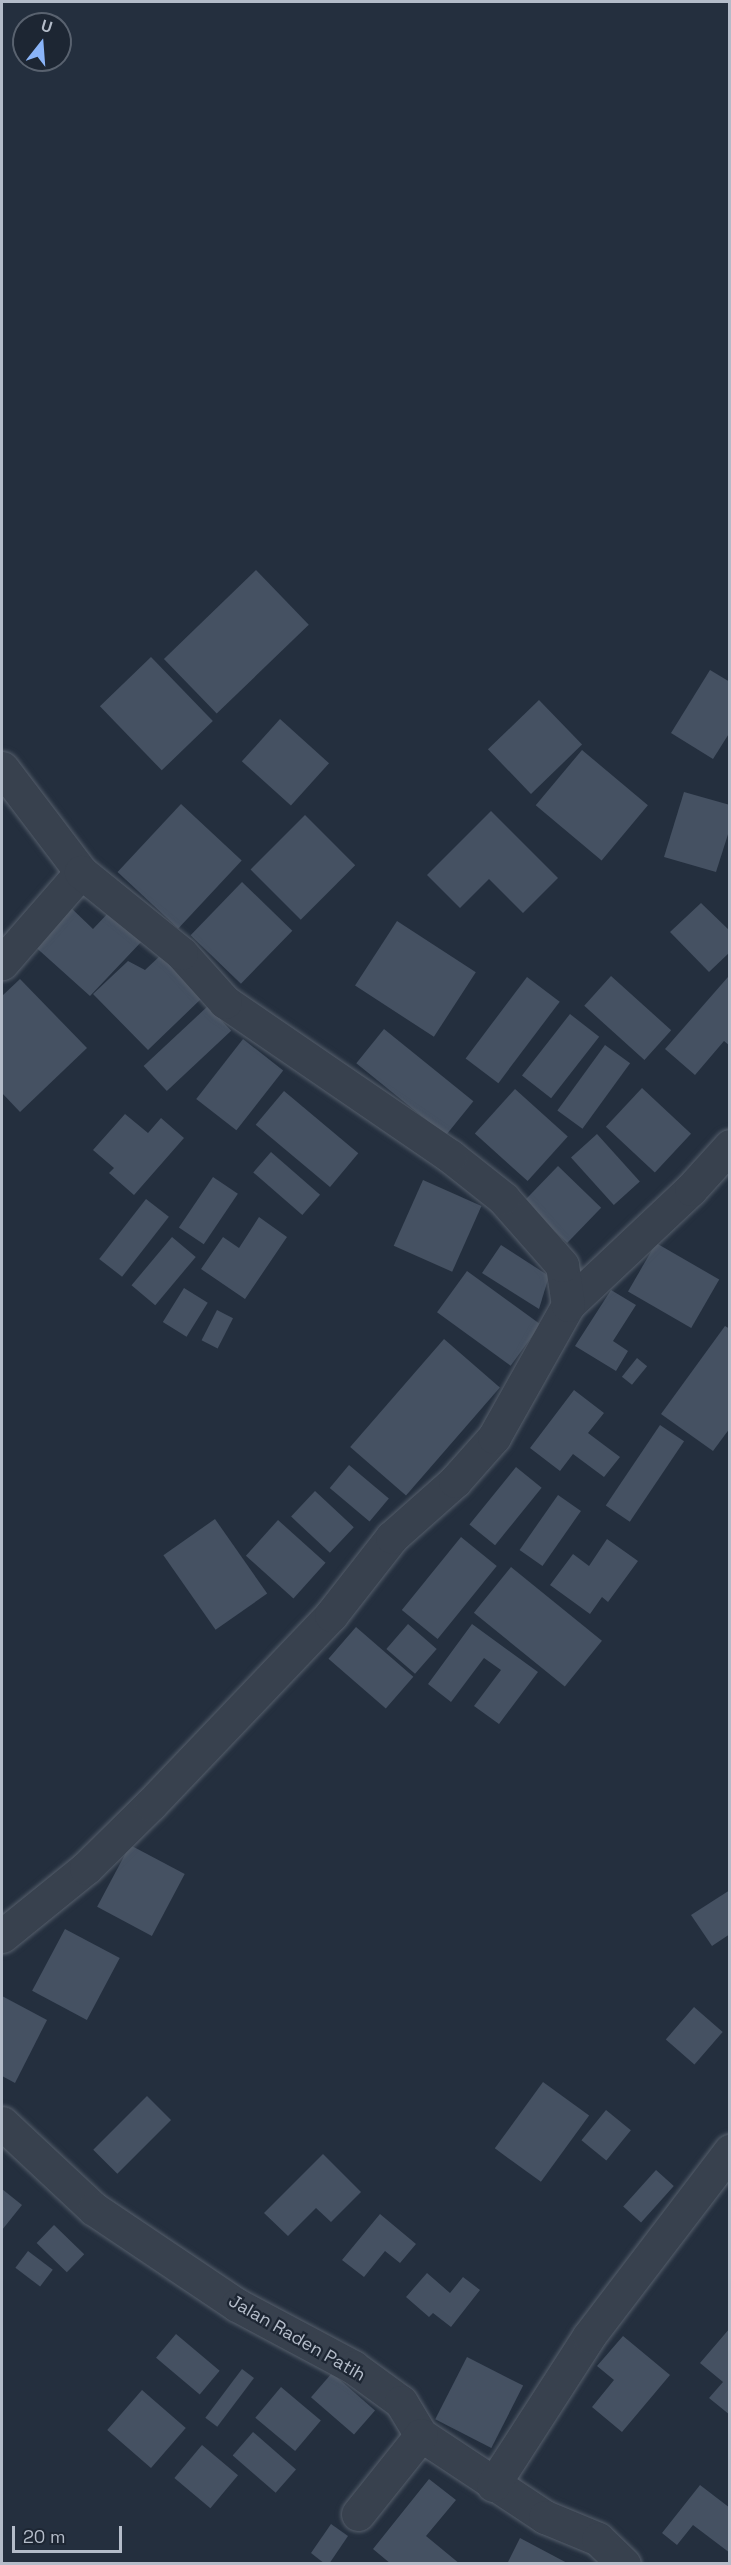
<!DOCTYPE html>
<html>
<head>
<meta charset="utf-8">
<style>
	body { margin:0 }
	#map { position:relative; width:731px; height:2565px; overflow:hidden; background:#242f3e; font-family:"Space Grotesk",sans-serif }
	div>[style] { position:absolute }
	.building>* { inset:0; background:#455162; transform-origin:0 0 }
	.roads { filter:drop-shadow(0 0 2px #565f6c) drop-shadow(0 0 2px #565f6c) }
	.minor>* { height:33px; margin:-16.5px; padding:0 16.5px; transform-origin:16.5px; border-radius:16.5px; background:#38414e }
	span { translate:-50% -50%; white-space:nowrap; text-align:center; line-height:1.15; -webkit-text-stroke:4.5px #1d2633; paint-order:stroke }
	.street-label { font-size:18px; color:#b4bcc9 }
	.frame { position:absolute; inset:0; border:3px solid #b4bcc9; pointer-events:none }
	.north { position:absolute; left:12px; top:12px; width:60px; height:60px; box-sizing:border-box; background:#1d2633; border:2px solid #59626f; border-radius:50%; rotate:17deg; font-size:16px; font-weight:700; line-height:24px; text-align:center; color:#b4bcc9 }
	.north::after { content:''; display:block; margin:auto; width:21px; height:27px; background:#8ab4f8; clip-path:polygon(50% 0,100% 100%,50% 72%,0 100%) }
	.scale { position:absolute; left:12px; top:2526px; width:110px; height:27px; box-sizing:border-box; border:3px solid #b4bcc9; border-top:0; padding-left:8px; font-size:18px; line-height:21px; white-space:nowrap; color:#b4bcc9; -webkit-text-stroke:4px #1d2633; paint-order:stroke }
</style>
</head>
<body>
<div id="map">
	<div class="building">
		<i style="left:256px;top:570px;width:76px;height:128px;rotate:46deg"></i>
		<i style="left:151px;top:657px;width:89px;height:71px;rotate:46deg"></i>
		<i style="clip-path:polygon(710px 670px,730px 682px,730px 732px,713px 759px,671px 733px)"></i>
		<i style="left:539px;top:700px;width:62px;height:71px;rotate:46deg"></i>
		<i style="left:280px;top:719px;width:66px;height:57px;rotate:42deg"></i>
		<i style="left:582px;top:750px;width:86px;height:72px;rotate:40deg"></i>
		<i style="clip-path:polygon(684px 792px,730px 805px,730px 828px,716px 872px,664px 857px)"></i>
		<i style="left:181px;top:804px;width:83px;height:93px;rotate:43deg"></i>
		<i style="clip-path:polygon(491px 811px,558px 878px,523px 913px,489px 879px,460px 908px,427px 875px)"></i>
		<i style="left:305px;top:815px;width:71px;height:77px;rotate:45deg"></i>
		<i style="left:242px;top:882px;width:70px;height:74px;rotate:44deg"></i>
		<i style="clip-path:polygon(701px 903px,730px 931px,730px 952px,709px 972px,670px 932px)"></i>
		<i style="clip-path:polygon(67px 904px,93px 929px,110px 911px,143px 940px,90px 996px,31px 943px)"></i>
		<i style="left:397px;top:921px;width:94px;height:77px;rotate:33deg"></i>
		<i style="clip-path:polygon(162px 954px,203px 997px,148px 1050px,93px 994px,128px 961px,145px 970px)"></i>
		<i style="left:611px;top:976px;width:81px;height:40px;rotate:42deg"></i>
		<i style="left:527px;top:977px;width:41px;height:102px;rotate:37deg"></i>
		<i style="clip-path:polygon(728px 977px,730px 1046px,724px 1041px,695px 1075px,665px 1049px)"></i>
		<i style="clip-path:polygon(20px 979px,87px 1048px,20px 1112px,2px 1093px,2px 996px)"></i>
		<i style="left:208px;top:1006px;width:34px;height:88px;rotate:47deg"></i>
		<i style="left:570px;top:1014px;width:37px;height:78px;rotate:38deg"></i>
		<i style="left:384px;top:1029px;width:115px;height:44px;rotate:39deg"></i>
		<i style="left:243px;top:1039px;width:51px;height:76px;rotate:38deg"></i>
		<i style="left:605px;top:1045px;width:31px;height:81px;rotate:36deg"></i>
		<i style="left:642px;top:1088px;width:67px;height:53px;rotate:43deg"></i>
		<i style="left:515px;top:1089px;width:71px;height:60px;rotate:42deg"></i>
		<i style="left:284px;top:1091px;width:97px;height:44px;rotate:40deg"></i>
		<i style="clip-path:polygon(125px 1114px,148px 1133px,161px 1118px,184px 1138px,134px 1195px,109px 1173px,114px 1168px,93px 1150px)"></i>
		<i style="left:597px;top:1134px;width:64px;height:35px;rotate:48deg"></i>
		<i style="left:271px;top:1152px;width:65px;height:27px;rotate:41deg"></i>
		<i style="left:558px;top:1166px;width:60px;height:49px;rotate:44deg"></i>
		<i style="left:213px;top:1177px;width:30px;height:61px;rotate:34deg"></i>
		<i style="left:423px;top:1180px;width:64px;height:72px;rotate:24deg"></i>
		<i style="left:146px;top:1199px;width:29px;height:76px;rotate:38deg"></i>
		<i style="clip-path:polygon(259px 1217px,287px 1237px,245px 1299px,201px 1269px,223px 1237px,239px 1248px)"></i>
		<i style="left:172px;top:1237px;width:31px;height:63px;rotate:40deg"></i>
		<i style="left:656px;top:1243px;width:73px;height:56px;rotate:30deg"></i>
		<i style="clip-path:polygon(501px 1245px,549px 1276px,539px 1309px,482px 1273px)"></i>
		<i style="left:467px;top:1271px;width:91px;height:51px;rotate:36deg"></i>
		<i style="left:184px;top:1288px;width:28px;height:40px;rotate:32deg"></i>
		<i style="clip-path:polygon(611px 1290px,636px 1305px,613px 1341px,628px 1351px,616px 1371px,575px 1346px)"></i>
		<i style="left:217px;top:1310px;width:18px;height:34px;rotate:27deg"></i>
		<i style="clip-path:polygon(725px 1326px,730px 1329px,730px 1428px,713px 1451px,661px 1414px)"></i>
		<i style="left:444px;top:1339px;width:74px;height:143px;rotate:41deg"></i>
		<i style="left:637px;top:1358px;width:13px;height:24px;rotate:39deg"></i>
		<i style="clip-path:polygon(574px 1390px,604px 1413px,588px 1433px,620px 1457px,604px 1477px,573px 1454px,560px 1471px,530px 1448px)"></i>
		<i style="left:660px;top:1425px;width:29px;height:97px;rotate:34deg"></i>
		<i style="left:349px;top:1465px;width:52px;height:30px;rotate:40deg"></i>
		<i style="left:516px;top:1467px;width:33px;height:74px;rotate:39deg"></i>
		<i style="left:315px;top:1491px;width:53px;height:35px;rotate:43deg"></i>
		<i style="left:558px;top:1495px;width:28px;height:67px;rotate:35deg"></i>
		<i style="left:215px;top:1519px;width:91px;height:63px;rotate:55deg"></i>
		<i style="left:278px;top:1520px;width:64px;height:48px;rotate:42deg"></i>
		<i style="left:461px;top:1537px;width:46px;height:94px;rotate:39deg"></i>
		<i style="clip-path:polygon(607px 1539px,638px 1561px,608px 1602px,602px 1597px,590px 1614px,550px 1585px,573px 1554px,589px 1566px)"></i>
		<i style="left:511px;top:1567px;width:117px;height:59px;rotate:39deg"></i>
		<i style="left:408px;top:1624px;width:38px;height:33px;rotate:41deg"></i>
		<i style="clip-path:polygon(472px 1624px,538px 1672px,499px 1724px,474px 1706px,501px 1670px,484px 1658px,451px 1702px,428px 1684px)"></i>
		<i style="left:356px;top:1627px;width:76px;height:42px;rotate:41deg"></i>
		<i style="left:130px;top:1845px;width:62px;height:70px;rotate:28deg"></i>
		<i style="clip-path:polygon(730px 1890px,730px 1934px,712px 1946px,691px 1915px)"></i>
		<i style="left:65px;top:1929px;width:62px;height:70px;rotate:28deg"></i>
		<i style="clip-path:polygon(2px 1996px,47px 2020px,15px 2083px,2px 2076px)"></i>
		<i style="left:694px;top:2007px;width:38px;height:43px;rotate:41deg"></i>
		<i style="left:543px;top:2082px;width:57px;height:82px;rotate:36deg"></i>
		<i style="left:147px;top:2096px;width:34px;height:76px;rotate:45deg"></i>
		<i style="left:606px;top:2110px;width:32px;height:39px;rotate:39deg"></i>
		<i style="clip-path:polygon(323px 2154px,361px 2192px,331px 2222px,316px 2208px,288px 2236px,264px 2213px)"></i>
		<i style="left:656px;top:2170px;width:24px;height:49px;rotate:42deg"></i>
		<i style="clip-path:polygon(2px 2189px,22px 2205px,2px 2230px)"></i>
		<i style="clip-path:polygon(380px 2214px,416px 2244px,400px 2263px,385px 2251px,364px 2277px,342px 2260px)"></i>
		<i style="left:54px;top:2225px;width:42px;height:25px;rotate:44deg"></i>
		<i style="left:28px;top:2251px;width:31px;height:21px;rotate:37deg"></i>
		<i style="clip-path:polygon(427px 2273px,450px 2293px,463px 2277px,480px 2290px,451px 2327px,433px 2313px,429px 2317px,406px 2297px)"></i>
		<i style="clip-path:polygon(730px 2328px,730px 2415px,709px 2398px,723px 2382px,700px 2363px)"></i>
		<i style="left:176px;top:2334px;width:57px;height:31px;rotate:40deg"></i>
		<i style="clip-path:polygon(623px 2336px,670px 2375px,622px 2432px,592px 2407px,614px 2380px,597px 2366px)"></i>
		<i style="left:467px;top:2357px;width:63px;height:70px;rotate:27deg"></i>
		<i style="left:242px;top:2369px;width:15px;height:61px;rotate:37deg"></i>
		<i style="left:332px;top:2373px;width:57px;height:32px;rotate:41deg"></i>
		<i style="left:281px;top:2387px;width:52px;height:40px;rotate:40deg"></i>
		<i style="left:142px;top:2390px;width:58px;height:53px;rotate:41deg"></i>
		<i style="left:253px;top:2432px;width:57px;height:31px;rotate:41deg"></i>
		<i style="left:202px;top:2445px;width:47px;height:43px;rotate:40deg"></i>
		<i style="clip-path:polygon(429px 2479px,456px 2500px,426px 2536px,460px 2564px,391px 2564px,373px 2549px)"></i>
		<i style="clip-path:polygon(700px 2485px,730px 2508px,730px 2553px,693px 2525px,677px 2545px,662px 2533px)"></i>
		<i style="clip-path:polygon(331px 2524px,348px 2536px,329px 2564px,325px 2564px,311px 2553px)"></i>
		<i style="clip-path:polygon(520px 2538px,569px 2564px,507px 2564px)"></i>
	</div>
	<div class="roads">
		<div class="minor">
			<i style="left:2px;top:768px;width:131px;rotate:52.8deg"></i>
			<i style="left:81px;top:872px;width:121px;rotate:131deg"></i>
			<i style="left:568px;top:1305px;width:169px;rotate:-43.3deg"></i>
			<i style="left:691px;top:1189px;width:58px;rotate:-47.8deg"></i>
			<i style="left:2px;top:1936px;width:108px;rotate:-39deg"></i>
			<i style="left:86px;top:1868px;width:91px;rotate:-44.6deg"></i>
			<i style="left:151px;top:1804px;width:261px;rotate:-46.4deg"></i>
			<i style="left:331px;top:1615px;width:99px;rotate:-52deg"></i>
			<i style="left:392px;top:1537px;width:84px;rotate:-41.6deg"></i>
			<i style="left:455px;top:1481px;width:59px;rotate:-48.4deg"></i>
			<i style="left:494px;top:1437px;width:151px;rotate:-60.7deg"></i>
			<i style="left:568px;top:1305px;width:40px;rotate:-98.5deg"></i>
			<i style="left:562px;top:1265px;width:89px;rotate:-131.4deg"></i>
			<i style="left:503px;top:1198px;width:68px;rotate:-141.6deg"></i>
			<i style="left:450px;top:1156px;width:273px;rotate:-145.6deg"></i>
			<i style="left:225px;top:1002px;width:66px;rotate:-131.9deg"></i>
			<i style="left:181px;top:953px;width:129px;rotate:-141deg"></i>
			<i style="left:2px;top:2123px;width:126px;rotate:43.1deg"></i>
			<i style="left:94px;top:2209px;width:172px;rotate:33.9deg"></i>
			<i style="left:237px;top:2305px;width:132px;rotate:28.1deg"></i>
			<i style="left:353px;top:2367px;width:59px;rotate:36.1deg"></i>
			<i style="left:401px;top:2402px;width:39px;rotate:59deg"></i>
			<i style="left:421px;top:2435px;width:149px;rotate:33.5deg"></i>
			<i style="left:545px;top:2517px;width:57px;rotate:22.5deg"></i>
			<i style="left:598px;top:2539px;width:36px;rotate:44deg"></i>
			<i style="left:493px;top:2485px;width:177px;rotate:-57.2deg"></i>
			<i style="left:589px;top:2336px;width:233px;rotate:-52.7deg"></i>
			<i style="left:358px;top:2514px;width:101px;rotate:-51.4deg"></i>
		</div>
	</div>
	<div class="street-label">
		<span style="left:297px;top:2338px;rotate:30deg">Jalan Raden Patih</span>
	</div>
	<div class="frame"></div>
	<div class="north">U</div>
	<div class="scale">20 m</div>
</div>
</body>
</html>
